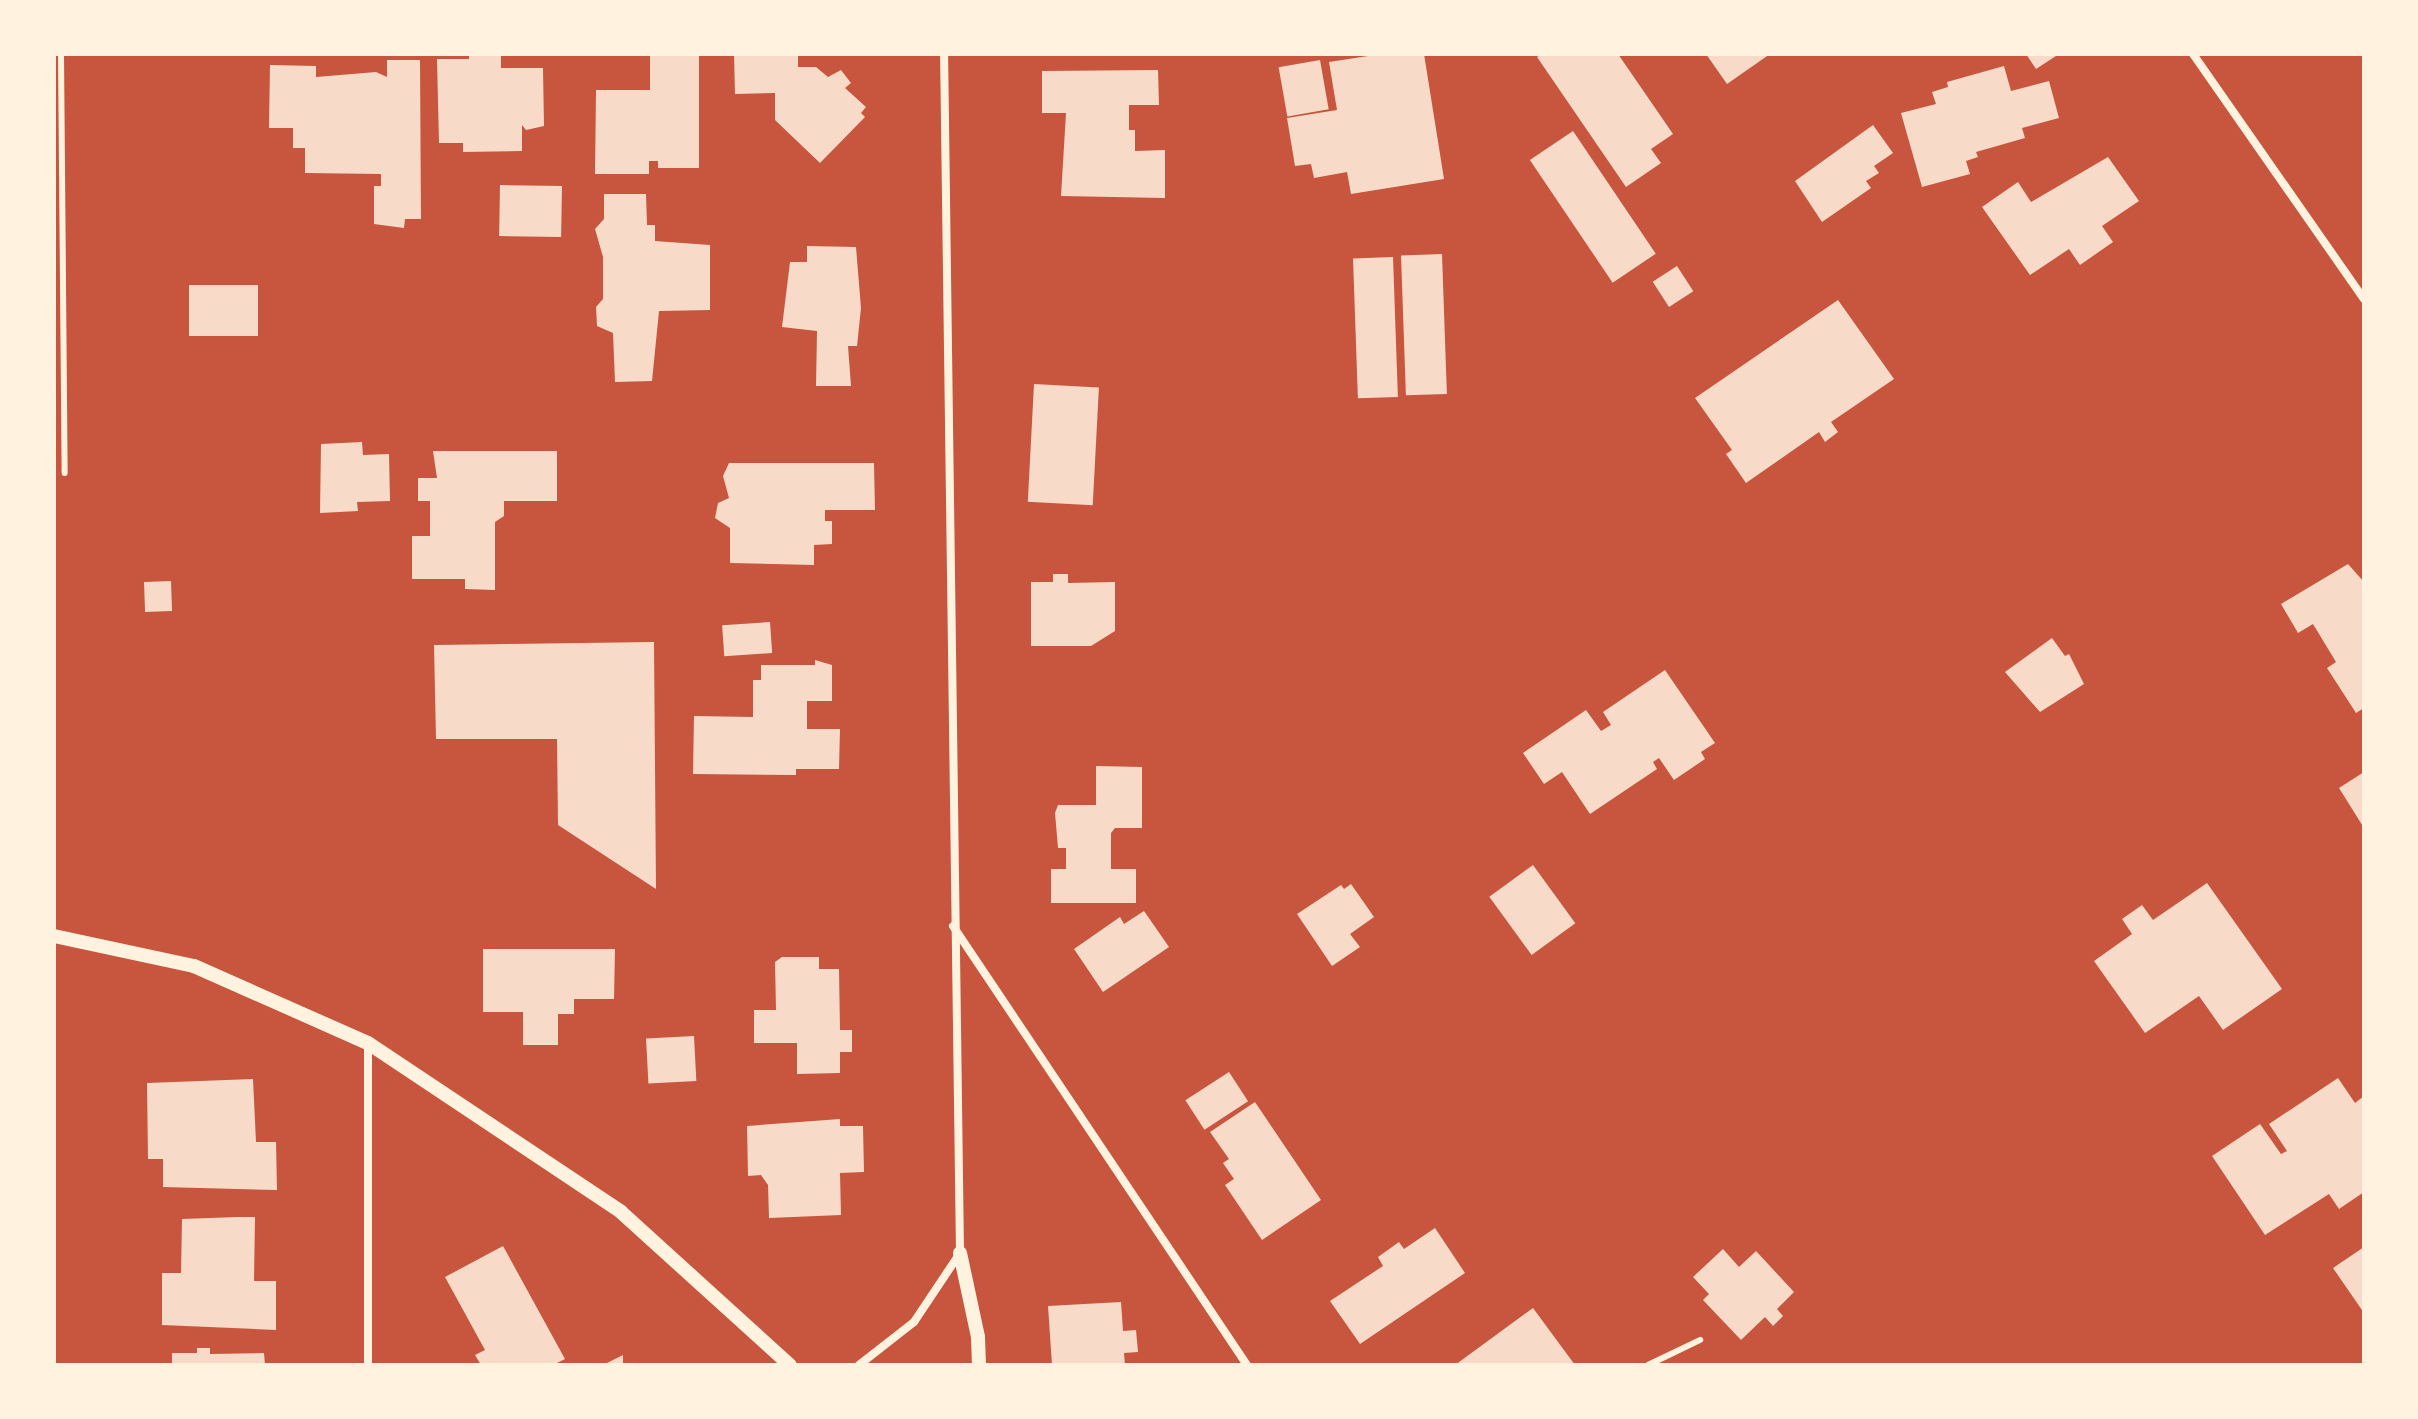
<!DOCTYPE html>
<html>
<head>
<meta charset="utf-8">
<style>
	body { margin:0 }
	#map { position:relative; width:2418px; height:1419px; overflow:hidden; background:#c8553d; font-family:"Alegreya Sans",sans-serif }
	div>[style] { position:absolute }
	.building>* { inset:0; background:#f7dbc8; transform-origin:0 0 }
	.service>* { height:6px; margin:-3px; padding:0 3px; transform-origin:3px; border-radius:3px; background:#fff3e0 }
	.minor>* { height:8px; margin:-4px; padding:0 4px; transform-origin:4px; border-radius:4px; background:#fff3e0 }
	.tertiary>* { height:14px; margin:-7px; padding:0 7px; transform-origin:7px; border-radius:7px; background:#fff3e0 }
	span { translate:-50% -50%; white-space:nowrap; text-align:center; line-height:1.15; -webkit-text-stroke:6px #fff3e0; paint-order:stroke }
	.frame { position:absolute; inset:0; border:56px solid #fff3e0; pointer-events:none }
</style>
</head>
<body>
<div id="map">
	<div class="building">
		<i style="clip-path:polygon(469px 54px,501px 54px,501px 68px,543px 68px,544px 126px,526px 130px,522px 125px,522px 151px,463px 152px,463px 143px,439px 143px,437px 59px,469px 59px)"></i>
		<i style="clip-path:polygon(650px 54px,699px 54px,699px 168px,658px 168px,658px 161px,649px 161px,649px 174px,595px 174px,596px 90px,650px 90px)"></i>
		<i style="clip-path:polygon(734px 54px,798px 54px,798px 67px,816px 67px,828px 77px,841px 70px,851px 83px,845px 88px,866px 107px,861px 113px,865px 117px,820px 163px,775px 120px,775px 93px,735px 94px)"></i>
		<i style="clip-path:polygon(1381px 54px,1424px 54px,1444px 179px,1351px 194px,1347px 172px,1314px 178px,1311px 164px,1295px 166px,1287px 118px,1337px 110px,1329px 62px)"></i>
		<i style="clip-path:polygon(1542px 54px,1618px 54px,1673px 134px,1651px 149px,1661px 163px,1626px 187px,1537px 57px)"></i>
		<i style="clip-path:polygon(1706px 54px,1770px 54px,1727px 84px)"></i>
		<i style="clip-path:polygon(2026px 54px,2059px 54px,2036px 69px)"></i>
		<i style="clip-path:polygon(387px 60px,420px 60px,421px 219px,405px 219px,404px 228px,374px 224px,374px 186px,381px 186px,381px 174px,305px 173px,305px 148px,293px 148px,293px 128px,269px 128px,270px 65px,316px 66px,316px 77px,376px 72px,387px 77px)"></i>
		<i style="left:1320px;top:60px;width:50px;height:42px;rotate:80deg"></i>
		<i style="clip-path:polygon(2004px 66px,2011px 91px,2049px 81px,2059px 118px,2022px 128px,2025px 138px,1976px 152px,1978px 157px,1966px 161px,1970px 174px,1922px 187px,1901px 113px,1936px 104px,1932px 92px,1948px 87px,1947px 82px)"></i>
		<i style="clip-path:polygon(1158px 70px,1159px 105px,1129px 105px,1129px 130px,1135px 130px,1135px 151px,1165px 150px,1165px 198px,1061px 196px,1066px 113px,1042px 113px,1042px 71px)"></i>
		<i style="clip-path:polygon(1873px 125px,1893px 153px,1874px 166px,1879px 173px,1866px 181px,1871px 188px,1822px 222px,1795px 181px)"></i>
		<i style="left:1573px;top:131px;width:148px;height:52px;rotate:56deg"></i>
		<i style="clip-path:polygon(2108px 157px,2139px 201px,2102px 226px,2113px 242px,2080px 265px,2069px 249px,2030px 275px,1982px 207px,2018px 182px,2031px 202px)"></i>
		<i style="left:500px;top:185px;width:62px;height:51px;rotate:1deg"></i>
		<i style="clip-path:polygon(604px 194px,646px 194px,647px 225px,655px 225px,655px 241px,710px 245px,710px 310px,659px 311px,652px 381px,615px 382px,613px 333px,597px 326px,596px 307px,603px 299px,603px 257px,595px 229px,604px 219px)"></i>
		<i style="clip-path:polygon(807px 246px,856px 247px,861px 308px,857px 346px,848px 346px,851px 386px,816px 386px,817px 331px,782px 327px,790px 262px,807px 262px)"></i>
		<i style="left:1442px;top:254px;width:140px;height:41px;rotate:88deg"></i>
		<i style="left:1393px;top:257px;width:140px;height:40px;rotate:88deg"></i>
		<i style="left:1677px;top:266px;width:30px;height:29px;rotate:57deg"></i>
		<i style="left:189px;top:285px;width:69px;height:51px"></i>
		<i style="clip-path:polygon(1838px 300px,1894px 379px,1831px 422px,1838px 432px,1825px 442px,1819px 432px,1746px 483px,1726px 454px,1732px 450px,1695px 398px)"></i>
		<i style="left:1034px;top:384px;width:65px;height:118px;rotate:3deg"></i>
		<i style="clip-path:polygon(362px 442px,363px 455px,389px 454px,390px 501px,357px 502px,358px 511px,320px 513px,321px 444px)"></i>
		<i style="clip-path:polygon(433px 451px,557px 451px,557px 501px,504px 501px,504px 516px,495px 522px,495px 590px,465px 589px,465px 579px,412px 579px,412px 536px,430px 536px,430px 501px,418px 501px,418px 478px,437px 478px)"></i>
		<i style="clip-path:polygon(729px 463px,874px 463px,875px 510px,825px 510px,825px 521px,832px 521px,832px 544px,814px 545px,814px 565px,730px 563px,730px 528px,715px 518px,718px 503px,729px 498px,723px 476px)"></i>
		<i style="clip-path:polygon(2348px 564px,2364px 582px,2364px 708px,2356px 713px,2327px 668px,2336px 662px,2313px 624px,2298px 633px,2281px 604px)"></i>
		<i style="clip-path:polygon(1053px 574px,1068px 574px,1068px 583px,1115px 582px,1115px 631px,1091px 646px,1031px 646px,1031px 582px,1053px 582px)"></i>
		<i style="left:171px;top:581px;width:30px;height:27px;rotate:88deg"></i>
		<i style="left:770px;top:622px;width:31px;height:48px;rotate:86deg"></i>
		<i style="clip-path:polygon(2052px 638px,2065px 656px,2069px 654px,2084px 684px,2040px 712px,2005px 672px)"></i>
		<i style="clip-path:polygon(654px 642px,656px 889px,558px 825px,557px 739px,436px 739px,434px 645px)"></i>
		<i style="clip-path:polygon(815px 660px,832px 665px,832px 701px,807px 701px,807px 729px,840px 729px,839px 769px,796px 769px,796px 775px,693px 774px,694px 716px,753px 717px,753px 680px,761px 680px,761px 665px,815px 665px)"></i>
		<i style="clip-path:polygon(1665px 670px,1715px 743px,1701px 752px,1705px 759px,1674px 780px,1659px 758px,1653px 762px,1657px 769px,1590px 814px,1562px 772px,1544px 784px,1523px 753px,1586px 710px,1601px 731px,1611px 725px,1603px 712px)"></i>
		<i style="clip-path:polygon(1096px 766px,1142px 767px,1142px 828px,1115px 828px,1111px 833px,1111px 869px,1136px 869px,1136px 903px,1051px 903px,1051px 869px,1066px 869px,1066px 848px,1058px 848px,1055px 813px,1058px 805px,1096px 805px)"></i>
		<i style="clip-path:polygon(2364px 772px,2364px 828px,2339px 788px)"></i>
		<i style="left:1533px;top:865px;width:72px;height:54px;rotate:54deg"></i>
		<i style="clip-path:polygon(2207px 883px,2282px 989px,2223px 1030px,2199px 996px,2145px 1033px,2094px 961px,2132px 934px,2122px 919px,2142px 905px,2153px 920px)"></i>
		<i style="clip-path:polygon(1351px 884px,1374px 917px,1350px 934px,1360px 947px,1332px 966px,1297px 914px,1341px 885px,1344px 889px)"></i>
		<i style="clip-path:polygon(1144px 911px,1169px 947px,1103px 992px,1074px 949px,1120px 917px,1124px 924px)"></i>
		<i style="clip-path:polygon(483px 949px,615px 949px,614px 999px,574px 999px,574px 1014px,558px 1014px,558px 1045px,523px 1045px,523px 1012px,483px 1012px)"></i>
		<i style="clip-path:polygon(782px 957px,819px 957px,819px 969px,839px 969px,840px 1030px,852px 1030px,852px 1052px,840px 1052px,840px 1073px,797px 1074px,797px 1043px,754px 1043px,754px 1010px,776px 1010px,775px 962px)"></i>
		<i style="left:694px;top:1036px;width:45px;height:48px;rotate:87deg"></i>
		<i style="left:1229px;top:1072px;width:35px;height:52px;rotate:57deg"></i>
		<i style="clip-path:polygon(2338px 1078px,2355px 1103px,2364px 1096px,2364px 1192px,2339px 1209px,2329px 1194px,2265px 1235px,2212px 1156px,2260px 1124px,2281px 1154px,2287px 1151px,2269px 1124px)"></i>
		<i style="clip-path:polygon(253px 1079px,256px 1142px,276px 1142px,277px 1190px,163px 1187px,163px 1159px,148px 1159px,147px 1083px)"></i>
		<i style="clip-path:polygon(1255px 1102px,1321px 1200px,1262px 1240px,1225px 1185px,1234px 1179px,1223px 1163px,1229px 1159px,1210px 1132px)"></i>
		<i style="clip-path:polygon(840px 1119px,840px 1126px,863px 1126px,864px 1172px,840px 1173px,841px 1215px,769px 1218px,768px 1185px,761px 1175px,748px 1176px,747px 1126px)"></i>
		<i style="clip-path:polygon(237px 1217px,255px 1217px,254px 1281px,276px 1281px,276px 1330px,162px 1325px,162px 1273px,181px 1273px,182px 1219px)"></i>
		<i style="clip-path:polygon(1435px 1228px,1465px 1273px,1360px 1344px,1330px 1301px,1383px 1266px,1378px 1257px,1399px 1242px,1404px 1249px)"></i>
		<i style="clip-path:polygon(503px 1246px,565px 1359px,553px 1365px,481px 1365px,475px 1355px,485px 1350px,445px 1277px)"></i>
		<i style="clip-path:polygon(2364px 1247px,2364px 1313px,2333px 1268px)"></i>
		<i style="clip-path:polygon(1723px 1249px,1739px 1267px,1756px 1251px,1794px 1292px,1777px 1309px,1783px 1316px,1773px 1326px,1765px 1317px,1741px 1340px,1703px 1300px,1709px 1294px,1693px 1277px)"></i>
		<i style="clip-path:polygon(1121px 1302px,1123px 1331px,1136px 1330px,1138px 1352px,1124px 1353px,1125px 1365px,1052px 1365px,1048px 1306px)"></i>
		<i style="clip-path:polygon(1533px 1308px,1575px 1365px,1455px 1365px)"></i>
		<i style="clip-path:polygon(197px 1348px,210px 1348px,210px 1354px,264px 1353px,265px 1365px,172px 1365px,172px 1353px,197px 1353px)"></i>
		<i style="clip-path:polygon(623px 1355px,623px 1365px,603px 1365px)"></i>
	</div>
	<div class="service">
		<i style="left:61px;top:54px;width:419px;rotate:89.5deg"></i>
		<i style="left:1648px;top:1365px;width:58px;rotate:-25.7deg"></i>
	</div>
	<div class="minor">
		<i style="left:2193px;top:54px;width:299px;rotate:55.1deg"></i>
		<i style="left:953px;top:926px;width:528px;rotate:56.19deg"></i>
		<i style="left:368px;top:1043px;width:322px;rotate:90deg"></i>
		<i style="left:859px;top:1365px;width:70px;rotate:-38deg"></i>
		<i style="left:914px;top:1322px;width:83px;rotate:-56.3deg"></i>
		<i style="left:960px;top:1253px;width:1199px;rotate:-90.76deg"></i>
	</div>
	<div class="tertiary">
		<i style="left:54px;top:936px;width:143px;rotate:12.1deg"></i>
		<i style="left:194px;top:966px;width:190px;rotate:23.9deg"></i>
		<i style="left:368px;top:1043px;width:304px;rotate:33.7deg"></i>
		<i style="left:621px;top:1212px;width:228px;rotate:42.2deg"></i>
		<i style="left:960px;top:1253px;width:86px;rotate:77.9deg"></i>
		<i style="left:978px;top:1337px;width:28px;rotate:88deg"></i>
	</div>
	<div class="frame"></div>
</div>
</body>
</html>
